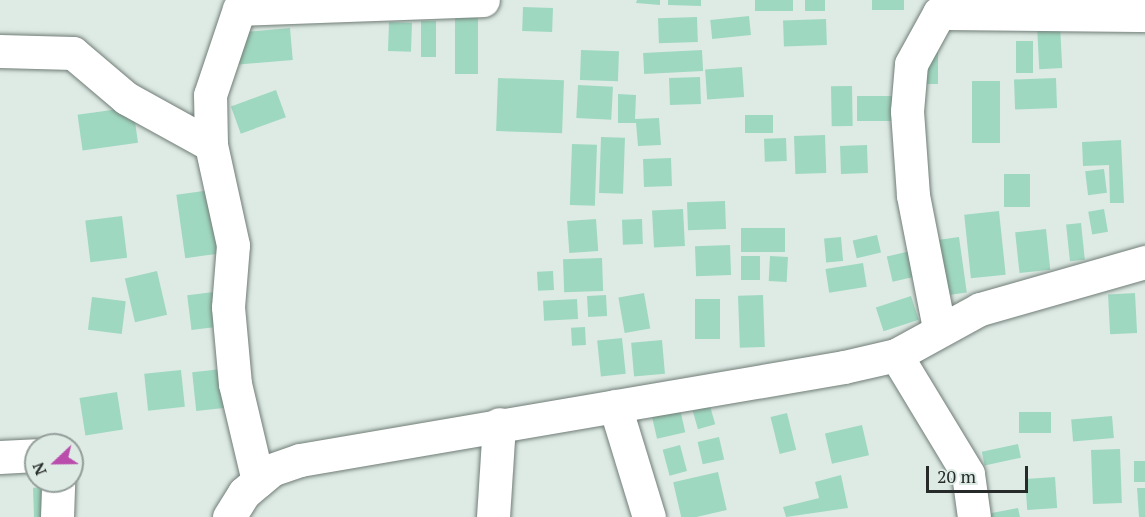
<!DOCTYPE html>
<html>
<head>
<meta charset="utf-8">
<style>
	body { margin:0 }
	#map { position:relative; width:1145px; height:517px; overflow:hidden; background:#deebe5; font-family:"PT Serif",serif }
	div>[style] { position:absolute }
	.building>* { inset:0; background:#9fd8c1; transform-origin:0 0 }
	.roads { filter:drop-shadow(0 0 2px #717d77) drop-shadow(0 0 2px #717d77) }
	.minor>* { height:33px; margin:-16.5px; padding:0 16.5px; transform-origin:16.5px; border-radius:16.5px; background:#fff }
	span { translate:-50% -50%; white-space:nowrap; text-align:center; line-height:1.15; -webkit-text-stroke:4.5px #deebe5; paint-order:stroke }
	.north { position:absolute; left:24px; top:433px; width:60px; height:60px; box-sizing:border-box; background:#deebe5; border:2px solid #949e9a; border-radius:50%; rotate:248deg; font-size:16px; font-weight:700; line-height:24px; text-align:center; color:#262b29 }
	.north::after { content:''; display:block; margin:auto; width:21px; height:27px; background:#ba4dab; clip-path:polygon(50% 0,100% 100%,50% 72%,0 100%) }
	.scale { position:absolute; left:926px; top:466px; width:102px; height:27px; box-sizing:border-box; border:3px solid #262b29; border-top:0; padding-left:8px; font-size:18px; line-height:21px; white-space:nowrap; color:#262b29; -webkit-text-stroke:4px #deebe5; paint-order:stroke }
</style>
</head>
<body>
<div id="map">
	<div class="building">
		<i style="clip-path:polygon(637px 0,660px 0,660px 5px,636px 3px)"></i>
		<i style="clip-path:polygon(668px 0,701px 0,701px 6px,668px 5px)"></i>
		<i style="left:755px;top:0;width:38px;height:11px"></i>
		<i style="left:805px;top:0;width:20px;height:11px"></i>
		<i style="left:872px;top:0;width:32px;height:10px"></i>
		<i style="left:523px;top:7px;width:30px;height:24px;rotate:2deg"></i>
		<i style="left:455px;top:15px;width:23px;height:59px"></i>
		<i style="left:749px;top:16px;width:19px;height:39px;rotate:84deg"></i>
		<i style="left:697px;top:17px;width:25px;height:39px;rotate:88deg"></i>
		<i style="left:826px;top:19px;width:26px;height:43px;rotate:88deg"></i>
		<i style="left:421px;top:21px;width:15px;height:36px"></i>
		<i style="left:389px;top:22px;width:23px;height:29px;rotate:2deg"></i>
		<i style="left:1060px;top:25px;width:43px;height:23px;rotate:87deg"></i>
		<i style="left:290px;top:28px;width:32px;height:54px;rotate:85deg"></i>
		<i style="left:1016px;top:41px;width:17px;height:32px"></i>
		<i style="left:581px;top:50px;width:38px;height:30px;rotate:2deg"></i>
		<i style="left:702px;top:50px;width:21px;height:59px;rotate:87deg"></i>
		<i style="left:920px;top:52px;width:18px;height:32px"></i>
		<i style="left:742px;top:67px;width:30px;height:37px;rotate:86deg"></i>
		<i style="left:700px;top:77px;width:27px;height:31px;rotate:88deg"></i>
		<i style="left:498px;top:78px;width:66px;height:53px;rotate:2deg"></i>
		<i style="left:1056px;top:78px;width:30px;height:42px;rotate:88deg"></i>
		<i style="left:972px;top:81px;width:28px;height:62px"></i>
		<i style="left:578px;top:85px;width:35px;height:33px;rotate:3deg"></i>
		<i style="left:852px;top:86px;width:40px;height:21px;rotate:89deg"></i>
		<i style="left:276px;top:90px;width:29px;height:48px;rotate:70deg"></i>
		<i style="clip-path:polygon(618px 94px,636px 95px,635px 119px,659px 118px,661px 145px,638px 146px,636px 123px,618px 123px)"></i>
		<i style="left:857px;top:96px;width:39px;height:25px"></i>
		<i style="left:133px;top:107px;width:36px;height:56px;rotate:82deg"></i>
		<i style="left:745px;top:115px;width:28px;height:18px"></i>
		<i style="left:825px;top:135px;width:38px;height:31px;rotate:88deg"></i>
		<i style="left:601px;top:137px;width:24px;height:56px;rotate:2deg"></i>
		<i style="left:786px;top:138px;width:23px;height:22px;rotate:88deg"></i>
		<i style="clip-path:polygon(1121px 140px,1124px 203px,1110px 203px,1109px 165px,1083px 166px,1082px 142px)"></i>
		<i style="left:572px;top:144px;width:25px;height:61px;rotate:2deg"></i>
		<i style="left:867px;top:145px;width:28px;height:27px;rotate:88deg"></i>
		<i style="left:671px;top:158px;width:28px;height:28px;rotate:88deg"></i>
		<i style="left:1104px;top:169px;width:24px;height:19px;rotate:83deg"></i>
		<i style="left:1004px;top:174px;width:26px;height:33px"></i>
		<i style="left:211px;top:190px;width:64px;height:35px;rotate:82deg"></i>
		<i style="left:725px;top:201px;width:28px;height:38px;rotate:88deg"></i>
		<i style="left:683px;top:209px;width:37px;height:31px;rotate:87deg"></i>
		<i style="left:1104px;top:209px;width:23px;height:16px;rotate:80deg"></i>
		<i style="left:999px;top:211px;width:64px;height:35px;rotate:84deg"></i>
		<i style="left:122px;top:216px;width:42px;height:37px;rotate:83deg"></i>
		<i style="left:596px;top:219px;width:32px;height:29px;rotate:86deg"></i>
		<i style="left:642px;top:219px;width:25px;height:20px;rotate:88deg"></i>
		<i style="left:1081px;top:223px;width:37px;height:15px;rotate:84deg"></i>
		<i style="left:741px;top:228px;width:44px;height:24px"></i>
		<i style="left:1046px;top:229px;width:41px;height:31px;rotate:84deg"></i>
		<i style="left:877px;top:235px;width:18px;height:25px;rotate:77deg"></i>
		<i style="left:841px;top:237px;width:24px;height:17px;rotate:85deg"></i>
		<i style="left:959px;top:237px;width:56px;height:27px;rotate:82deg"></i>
		<i style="left:730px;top:245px;width:30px;height:35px;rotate:88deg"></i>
		<i style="left:915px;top:250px;width:26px;height:29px;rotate:77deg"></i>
		<i style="left:760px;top:256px;width:24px;height:19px;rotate:90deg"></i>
		<i style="left:770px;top:256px;width:18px;height:25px;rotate:3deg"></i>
		<i style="left:602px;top:258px;width:33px;height:39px;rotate:88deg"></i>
		<i style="left:863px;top:263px;width:24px;height:38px;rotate:81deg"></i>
		<i style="left:157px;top:271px;width:45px;height:33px;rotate:77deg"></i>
		<i style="left:553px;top:271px;width:19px;height:16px;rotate:87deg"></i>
		<i style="left:214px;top:292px;width:35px;height:27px;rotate:83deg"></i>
		<i style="left:644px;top:293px;width:36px;height:26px;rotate:80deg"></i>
		<i style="left:1135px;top:293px;width:40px;height:27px;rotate:87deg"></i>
		<i style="left:606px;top:295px;width:21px;height:19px;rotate:87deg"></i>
		<i style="left:763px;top:295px;width:52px;height:25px;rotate:88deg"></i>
		<i style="left:911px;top:296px;width:25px;height:37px;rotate:72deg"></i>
		<i style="left:92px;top:297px;width:34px;height:33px;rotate:7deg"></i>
		<i style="left:577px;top:299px;width:20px;height:34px;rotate:87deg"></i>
		<i style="left:695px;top:299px;width:25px;height:40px"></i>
		<i style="left:585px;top:327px;width:18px;height:14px;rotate:87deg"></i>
		<i style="left:622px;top:338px;width:36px;height:25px;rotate:84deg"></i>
		<i style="left:662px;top:340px;width:34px;height:31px;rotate:85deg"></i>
		<i style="left:222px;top:369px;width:39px;height:30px;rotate:84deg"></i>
		<i style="left:181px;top:370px;width:37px;height:37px;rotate:84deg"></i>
		<i style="left:117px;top:392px;width:38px;height:38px;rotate:81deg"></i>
		<i style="left:679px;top:405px;width:28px;height:29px;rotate:77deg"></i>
		<i style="left:710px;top:406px;width:19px;height:18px;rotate:74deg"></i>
		<i style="left:1019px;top:412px;width:32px;height:21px"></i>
		<i style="left:787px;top:413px;width:38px;height:17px;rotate:76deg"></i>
		<i style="left:1112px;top:416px;width:22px;height:41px;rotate:85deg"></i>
		<i style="left:862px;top:425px;width:31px;height:38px;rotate:77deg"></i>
		<i style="left:719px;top:437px;width:23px;height:22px;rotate:77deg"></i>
		<i style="left:1018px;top:444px;width:14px;height:37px;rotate:78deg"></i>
		<i style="left:680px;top:445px;width:27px;height:18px;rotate:75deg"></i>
		<i style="left:1120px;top:449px;width:54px;height:29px;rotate:88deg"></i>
		<i style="left:1145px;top:461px;width:21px;height:11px;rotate:90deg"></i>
		<i style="left:718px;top:472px;width:39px;height:46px;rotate:77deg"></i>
		<i style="clip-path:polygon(841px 475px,848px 508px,786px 517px,783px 507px,819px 498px,815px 482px)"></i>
		<i style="left:1055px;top:477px;width:31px;height:30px;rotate:86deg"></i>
		<i style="left:51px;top:487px;width:30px;height:18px;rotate:88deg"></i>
		<i style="clip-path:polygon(1137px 488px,1145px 488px,1145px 517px,1139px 517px)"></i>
		<i style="clip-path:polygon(1018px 508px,1020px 517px,976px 517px,976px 516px)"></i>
	</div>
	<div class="roads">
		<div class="minor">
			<i style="left:0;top:51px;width:73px;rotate:1.6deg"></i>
			<i style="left:73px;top:53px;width:70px;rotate:40.3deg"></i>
			<i style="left:126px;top:98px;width:97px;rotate:28.9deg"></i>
			<i style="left:939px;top:328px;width:136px;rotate:-101.1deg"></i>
			<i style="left:913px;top:195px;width:84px;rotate:-94.1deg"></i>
			<i style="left:907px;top:111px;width:47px;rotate:-85.1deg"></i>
			<i style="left:911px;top:64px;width:58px;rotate:-61.2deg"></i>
			<i style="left:939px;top:13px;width:206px;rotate:0.6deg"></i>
			<i style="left:896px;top:355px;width:139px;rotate:58.8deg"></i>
			<i style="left:968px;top:474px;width:43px;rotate:82.1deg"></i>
			<i style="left:615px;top:406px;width:116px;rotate:73deg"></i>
			<i style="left:0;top:457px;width:36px;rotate:-3deg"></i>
			<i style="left:258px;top:481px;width:100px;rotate:-103.3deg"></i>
			<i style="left:235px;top:384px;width:77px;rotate:-95.2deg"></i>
			<i style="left:228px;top:307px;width:62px;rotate:-85.4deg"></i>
			<i style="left:233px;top:245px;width:102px;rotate:-102.4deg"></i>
			<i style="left:211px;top:145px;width:50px;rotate:-91.1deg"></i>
			<i style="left:210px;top:95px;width:91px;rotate:-71.4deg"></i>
			<i style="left:239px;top:9px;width:244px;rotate:-2.1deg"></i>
			<i style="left:57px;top:517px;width:36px;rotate:-88deg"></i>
			<i style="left:229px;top:517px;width:28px;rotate:-58deg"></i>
			<i style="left:244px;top:493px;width:35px;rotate:-40deg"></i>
			<i style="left:271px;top:470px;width:31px;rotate:-19deg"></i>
			<i style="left:300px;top:460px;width:552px;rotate:-9.7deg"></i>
			<i style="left:844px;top:367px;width:53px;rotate:-13deg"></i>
			<i style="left:896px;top:355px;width:96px;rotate:-28.7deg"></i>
			<i style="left:980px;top:309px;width:172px;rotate:-15.9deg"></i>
			<i style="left:493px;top:517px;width:93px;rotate:-86.3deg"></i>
		</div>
	</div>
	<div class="north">N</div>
	<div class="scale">20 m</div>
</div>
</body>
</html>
